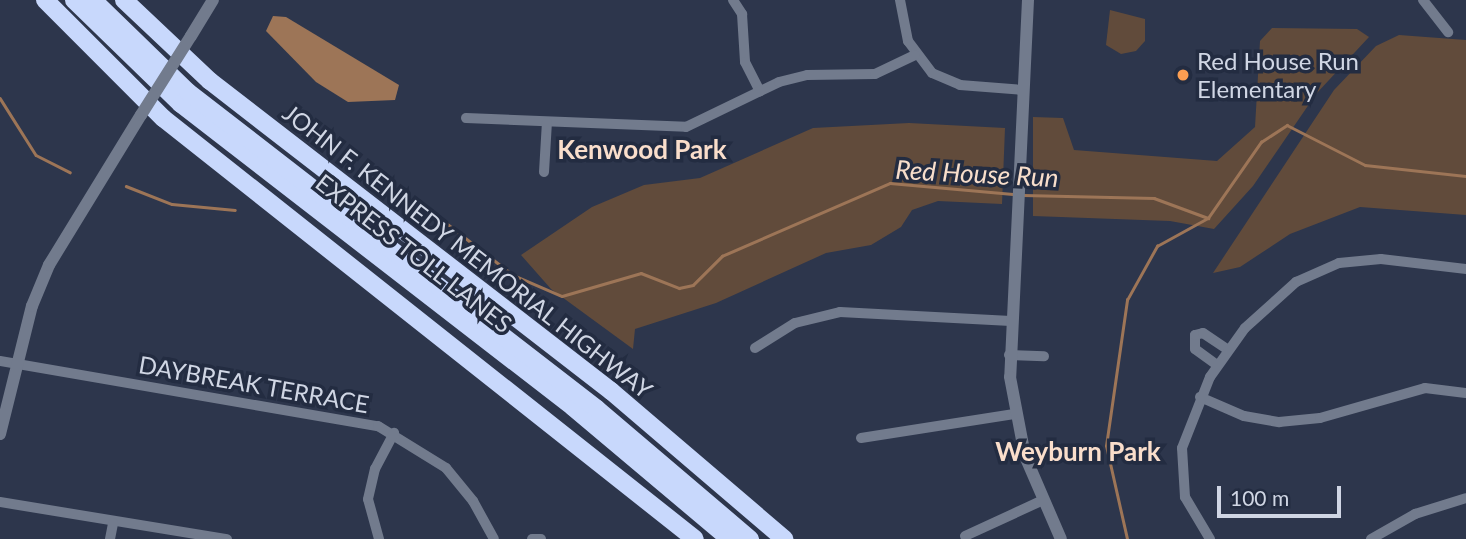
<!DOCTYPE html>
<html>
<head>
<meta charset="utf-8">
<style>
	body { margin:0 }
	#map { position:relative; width:1466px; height:539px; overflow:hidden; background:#2d364c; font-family:Lato,sans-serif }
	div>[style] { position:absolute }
	.green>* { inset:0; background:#614b3b }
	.water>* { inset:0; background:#9d7557 }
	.stream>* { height:2.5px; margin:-1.25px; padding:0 1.25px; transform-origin:1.25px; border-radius:1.25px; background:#9d7557 }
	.minor>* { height:10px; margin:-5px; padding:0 5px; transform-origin:5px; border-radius:5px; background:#727b8d }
	.tertiary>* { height:12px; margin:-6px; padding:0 6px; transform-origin:6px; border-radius:6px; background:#727b8d }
	.motorway>* { height:18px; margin:-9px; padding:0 9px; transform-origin:9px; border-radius:9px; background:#c8d8fc }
	.tertiary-bridge>* { height:12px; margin:-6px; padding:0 6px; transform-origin:6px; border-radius:6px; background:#727b8d }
	.dots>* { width:19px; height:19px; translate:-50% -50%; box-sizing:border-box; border:4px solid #232c41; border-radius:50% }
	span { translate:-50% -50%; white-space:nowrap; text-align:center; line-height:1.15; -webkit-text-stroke:7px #232c41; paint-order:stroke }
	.poi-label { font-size:24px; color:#d0d6e4 }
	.left { translate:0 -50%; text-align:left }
	.street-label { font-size:24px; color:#d0d6e4 }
	.neighbourhood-label { font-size:26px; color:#fadecb; font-weight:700 }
	.water-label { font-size:26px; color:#f8decb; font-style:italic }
	.scale { position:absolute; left:1217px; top:486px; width:124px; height:32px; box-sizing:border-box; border:4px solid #d0d6e4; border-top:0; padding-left:9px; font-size:21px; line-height:24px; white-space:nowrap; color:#d0d6e4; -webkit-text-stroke:5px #232c41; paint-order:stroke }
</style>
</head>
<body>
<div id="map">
	<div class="green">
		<i style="clip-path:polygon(1110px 10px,1145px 19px,1145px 41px,1136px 51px,1121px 54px,1106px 45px)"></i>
		<i style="clip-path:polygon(1272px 28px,1357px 29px,1369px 37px,1316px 94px,1253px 186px,1214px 229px,1170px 221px,1033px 216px,1033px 117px,1063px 118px,1074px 150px,1217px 161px,1255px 127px,1260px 41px)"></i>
		<i style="clip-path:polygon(1399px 35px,1466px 40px,1466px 215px,1360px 207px,1290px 234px,1240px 267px,1213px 273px,1334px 90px,1376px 46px)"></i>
		<i style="clip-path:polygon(909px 123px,1005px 128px,1002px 204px,938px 201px,912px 210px,901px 227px,871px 245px,826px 253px,716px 303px,635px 329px,633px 349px,551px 289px,521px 255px,592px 207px,644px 185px,700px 178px,813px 128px)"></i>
	</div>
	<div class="water">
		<i style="clip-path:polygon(273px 16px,286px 17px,399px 85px,395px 100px,348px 102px,316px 82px,266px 31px)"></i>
	</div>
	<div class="stream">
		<i style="left:0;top:98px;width:67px;rotate:57.7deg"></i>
		<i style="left:36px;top:155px;width:38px;rotate:27deg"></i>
		<i style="left:126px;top:186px;width:49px;rotate:21.4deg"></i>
		<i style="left:172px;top:204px;width:63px;rotate:5.4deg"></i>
		<i style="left:1023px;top:195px;width:131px;rotate:1.3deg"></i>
		<i style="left:1154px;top:198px;width:58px;rotate:20.3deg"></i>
		<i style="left:1208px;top:218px;width:93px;rotate:-55.1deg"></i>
		<i style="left:1261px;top:142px;width:31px;rotate:-33deg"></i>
		<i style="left:1287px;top:125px;width:88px;rotate:27.1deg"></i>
		<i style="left:1365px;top:165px;width:102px;rotate:6.2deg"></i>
		<i style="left:405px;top:203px;width:23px;rotate:13deg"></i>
		<i style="left:427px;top:208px;width:109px;rotate:37.9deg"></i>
		<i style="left:513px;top:275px;width:53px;rotate:23.2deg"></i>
		<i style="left:562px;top:296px;width:82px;rotate:-16.2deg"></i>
		<i style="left:641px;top:273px;width:41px;rotate:21.5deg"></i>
		<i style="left:679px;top:288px;width:14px;rotate:-12deg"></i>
		<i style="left:693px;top:285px;width:41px;rotate:-45deg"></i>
		<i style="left:722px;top:256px;width:183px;rotate:-23.5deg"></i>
		<i style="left:890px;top:183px;width:123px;rotate:5.1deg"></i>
		<i style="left:1127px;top:539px;width:95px;rotate:-102.7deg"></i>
		<i style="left:1106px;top:446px;width:148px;rotate:-81.8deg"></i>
		<i style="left:1127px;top:300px;width:62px;rotate:-60.9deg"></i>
		<i style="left:1157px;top:246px;width:58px;rotate:-28.8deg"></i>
	</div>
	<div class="minor">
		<i style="left:733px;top:0;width:17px;rotate:57deg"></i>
		<i style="left:742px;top:14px;width:48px;rotate:86.4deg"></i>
		<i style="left:745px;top:62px;width:33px;rotate:63deg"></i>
		<i style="left:900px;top:0;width:42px;rotate:79deg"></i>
		<i style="left:908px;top:41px;width:40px;rotate:53deg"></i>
		<i style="left:932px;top:73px;width:30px;rotate:23deg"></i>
		<i style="left:960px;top:85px;width:63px;rotate:4.5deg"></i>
		<i style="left:1423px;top:0;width:41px;rotate:52deg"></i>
		<i style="left:466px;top:118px;width:220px;rotate:2.3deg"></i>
		<i style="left:686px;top:127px;width:103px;rotate:-25.8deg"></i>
		<i style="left:779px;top:82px;width:29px;rotate:-14deg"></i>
		<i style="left:807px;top:75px;width:68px;rotate:-0.8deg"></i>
		<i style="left:875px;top:74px;width:44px;rotate:-25.4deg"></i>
		<i style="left:544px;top:172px;width:50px;rotate:-86.6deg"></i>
		<i style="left:755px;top:348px;width:47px;rotate:-32deg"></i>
		<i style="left:795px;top:323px;width:46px;rotate:-13.7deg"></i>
		<i style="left:840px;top:312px;width:171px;rotate:3deg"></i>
		<i style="left:1009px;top:355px;width:35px;rotate:2deg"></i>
		<i style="left:0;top:361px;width:384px;rotate:9.8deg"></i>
		<i style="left:378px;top:426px;width:80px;rotate:31.7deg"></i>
		<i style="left:446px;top:468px;width:43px;rotate:50.7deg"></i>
		<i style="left:473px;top:501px;width:43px;rotate:61.1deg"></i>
		<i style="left:1217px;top:365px;width:27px;rotate:-144deg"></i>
		<i style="left:1195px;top:349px;width:14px;rotate:-90deg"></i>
		<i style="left:1195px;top:335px;width:8px;rotate:-14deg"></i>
		<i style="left:1203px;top:333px;width:29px;rotate:34deg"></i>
		<i style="left:1200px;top:397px;width:48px;rotate:23.4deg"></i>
		<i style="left:1244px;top:416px;width:36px;rotate:10deg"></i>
		<i style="left:1279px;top:422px;width:41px;rotate:-5.6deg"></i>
		<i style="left:1320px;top:418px;width:109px;rotate:-15.9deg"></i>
		<i style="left:1425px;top:388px;width:41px;rotate:7deg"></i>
		<i style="left:861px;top:438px;width:155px;rotate:-8.9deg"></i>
		<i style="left:0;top:502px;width:230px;rotate:9.3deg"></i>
		<i style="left:965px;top:536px;width:84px;rotate:-24.7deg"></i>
		<i style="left:110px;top:539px;width:16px;rotate:-79deg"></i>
		<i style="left:379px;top:539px;width:41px;rotate:-105.4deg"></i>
		<i style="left:368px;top:499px;width:31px;rotate:-77deg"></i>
		<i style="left:375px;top:469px;width:41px;rotate:-62.2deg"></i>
		<i style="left:532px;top:539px;width:9px"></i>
		<i style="left:1210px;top:539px;width:49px;rotate:-120.8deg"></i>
		<i style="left:1185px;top:497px;width:49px;rotate:-93.5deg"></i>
		<i style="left:1182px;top:448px;width:76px;rotate:-68.5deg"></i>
		<i style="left:1210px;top:377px;width:60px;rotate:-54.5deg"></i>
		<i style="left:1245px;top:328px;width:69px;rotate:-42deg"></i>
		<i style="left:1296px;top:282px;width:47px;rotate:-23.8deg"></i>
		<i style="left:1339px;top:263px;width:42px;rotate:-5.4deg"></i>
		<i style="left:1381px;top:259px;width:86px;rotate:6.7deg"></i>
		<i style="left:1371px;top:539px;width:51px;rotate:-29.6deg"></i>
		<i style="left:1415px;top:514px;width:53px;rotate:-17.4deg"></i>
	</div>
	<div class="tertiary">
		<i style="left:1028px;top:0;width:377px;rotate:92.7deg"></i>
		<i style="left:1010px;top:377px;width:80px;rotate:79.2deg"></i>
		<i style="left:1025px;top:456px;width:90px;rotate:66.6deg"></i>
		<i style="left:191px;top:36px;width:42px;rotate:-58.6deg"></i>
		<i style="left:0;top:434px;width:132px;rotate:-76deg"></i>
		<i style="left:32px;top:306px;width:44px;rotate:-67.5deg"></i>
		<i style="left:49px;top:265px;width:176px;rotate:-58.5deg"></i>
	</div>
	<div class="motorway">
		<i style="left:45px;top:0;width:167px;rotate:45deg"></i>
		<i style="left:163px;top:118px;width:678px;rotate:38.36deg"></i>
		<i style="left:74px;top:0;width:149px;rotate:44.2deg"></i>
		<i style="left:181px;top:104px;width:495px;rotate:37.7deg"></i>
		<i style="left:573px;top:407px;width:205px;rotate:40.1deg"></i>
		<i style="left:93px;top:0;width:132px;rotate:44.1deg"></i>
		<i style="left:188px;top:92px;width:517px;rotate:37.78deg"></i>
		<i style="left:597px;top:409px;width:201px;rotate:40.4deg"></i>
		<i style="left:124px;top:0;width:118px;rotate:43.3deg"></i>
		<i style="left:210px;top:81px;width:507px;rotate:37.71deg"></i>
		<i style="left:611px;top:391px;width:228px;rotate:40.5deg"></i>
	</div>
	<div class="tertiary-bridge">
		<i style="left:141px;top:115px;width:93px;rotate:-57.7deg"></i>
	</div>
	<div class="dots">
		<i style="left:1183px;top:75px;background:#fc9e52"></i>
	</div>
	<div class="poi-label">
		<span class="left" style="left:1197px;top:75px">Red House Run<br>Elementary</span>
	</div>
	<div class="street-label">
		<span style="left:468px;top:251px;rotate:38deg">JOHN F. KENNEDY MEMORIAL HIGHWAY</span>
		<span style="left:414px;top:253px;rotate:38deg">EXPRESS TOLL LANES</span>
		<span style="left:254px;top:384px;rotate:10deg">DAYBREAK TERRACE</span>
	</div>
	<div class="neighbourhood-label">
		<span style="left:642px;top:150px">Kenwood Park</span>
		<span style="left:1078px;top:452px">Weyburn Park</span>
	</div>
	<div class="water-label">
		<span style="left:977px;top:174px;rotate:3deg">Red House Run</span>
	</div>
	<div class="scale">100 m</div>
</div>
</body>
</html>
